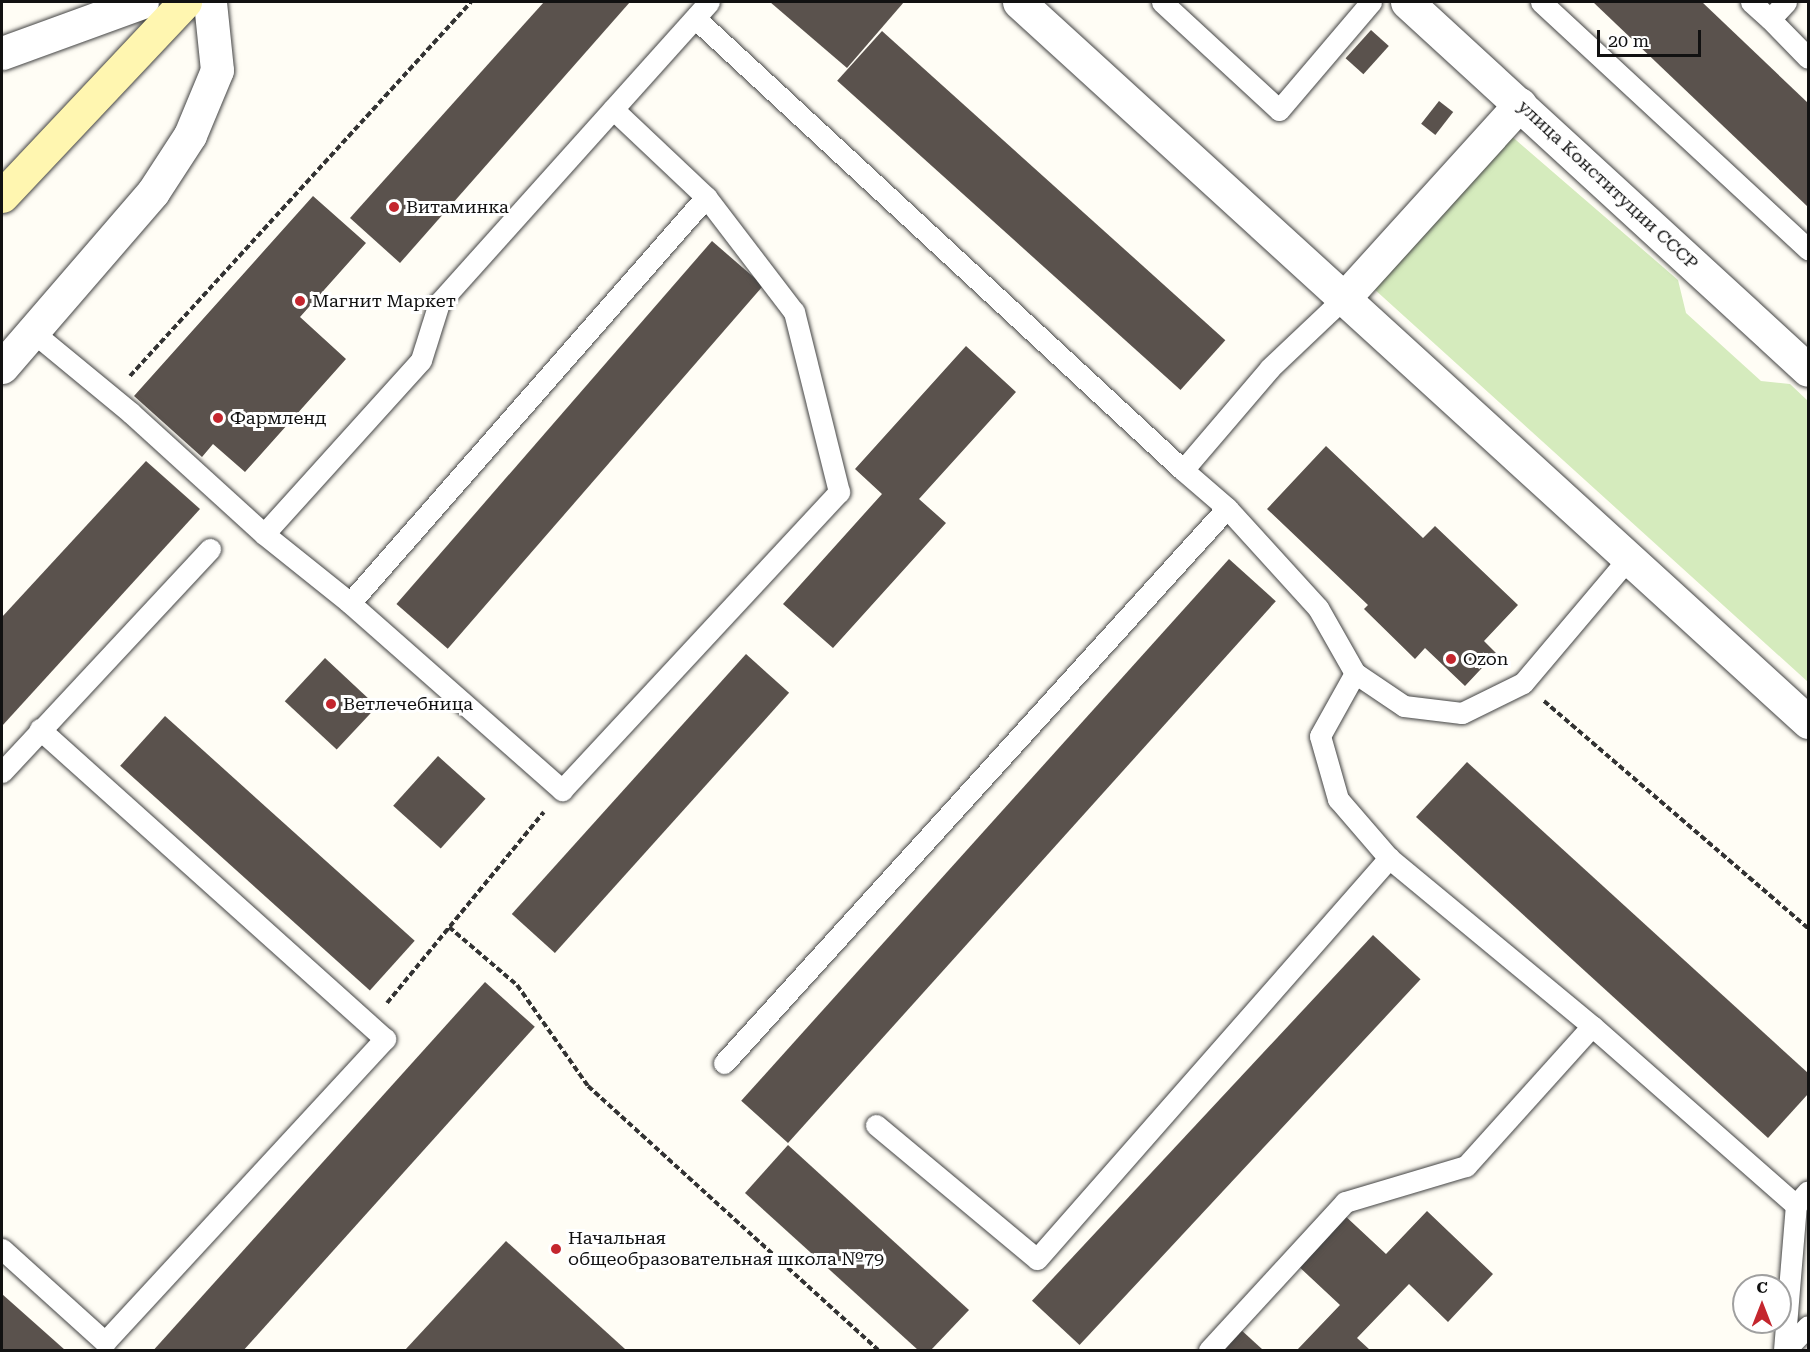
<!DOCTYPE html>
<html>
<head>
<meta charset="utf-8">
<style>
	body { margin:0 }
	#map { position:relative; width:1810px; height:1352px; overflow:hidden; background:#fffdf5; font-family:"Roboto Serif",serif }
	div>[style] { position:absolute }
	.green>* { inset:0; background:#d5ebbd }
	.building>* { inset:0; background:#5a524d; transform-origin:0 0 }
	.path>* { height:4px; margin-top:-2px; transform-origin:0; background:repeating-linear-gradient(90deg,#333 0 6px,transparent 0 9px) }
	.roads { filter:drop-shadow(0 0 2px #444) drop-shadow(0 0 2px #444) }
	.service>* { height:21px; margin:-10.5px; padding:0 10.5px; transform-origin:10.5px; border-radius:10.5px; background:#fff }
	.minor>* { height:33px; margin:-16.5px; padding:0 16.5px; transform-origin:16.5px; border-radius:16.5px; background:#fff }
	.tertiary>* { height:33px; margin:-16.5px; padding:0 16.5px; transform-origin:16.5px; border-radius:16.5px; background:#fff }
	.secondary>* { height:33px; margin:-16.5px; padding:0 16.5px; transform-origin:16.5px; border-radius:16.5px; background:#fff6b0 }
	.dots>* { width:16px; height:16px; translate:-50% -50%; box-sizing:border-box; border:3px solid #fff; border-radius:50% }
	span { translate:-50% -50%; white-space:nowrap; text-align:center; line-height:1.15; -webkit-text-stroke:6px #fff; paint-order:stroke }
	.street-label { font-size:18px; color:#111 }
	.poi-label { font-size:18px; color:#111 }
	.left { translate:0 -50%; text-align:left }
	.frame { position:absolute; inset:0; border:3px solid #111; pointer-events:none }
	.north { position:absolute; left:1732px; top:1274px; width:60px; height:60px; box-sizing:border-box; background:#fff; border:2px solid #a0a0a0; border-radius:50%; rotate:0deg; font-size:16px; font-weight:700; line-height:24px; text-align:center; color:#111 }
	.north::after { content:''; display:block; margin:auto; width:21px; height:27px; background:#c4262e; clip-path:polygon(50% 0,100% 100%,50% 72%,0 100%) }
	.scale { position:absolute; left:1597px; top:30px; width:104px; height:27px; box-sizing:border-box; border:3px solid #111; border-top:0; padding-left:8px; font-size:18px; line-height:21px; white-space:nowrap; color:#111; -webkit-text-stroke:4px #fff; paint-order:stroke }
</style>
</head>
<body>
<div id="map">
	<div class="green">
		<i style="clip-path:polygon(1509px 134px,1678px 280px,1686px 313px,1761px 381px,1790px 384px,1808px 401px,1808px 682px,1373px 288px)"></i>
	</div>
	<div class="building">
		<i style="clip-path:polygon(544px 2px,630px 2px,400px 263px,350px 218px)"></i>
		<i style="clip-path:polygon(770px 2px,904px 2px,847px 68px)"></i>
		<i style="clip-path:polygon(1593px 2px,1702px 2px,1808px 103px,1808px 207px)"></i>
		<i style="left:1371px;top:30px;width:24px;height:38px;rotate:42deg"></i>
		<i style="left:882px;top:31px;width:462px;height:67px;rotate:42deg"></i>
		<i style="left:1439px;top:101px;width:18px;height:29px;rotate:38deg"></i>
		<i style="clip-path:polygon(313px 196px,366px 243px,300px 317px,346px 359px,245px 472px,213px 444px,202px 457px,134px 396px)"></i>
		<i style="left:712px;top:241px;width:68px;height:481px;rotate:41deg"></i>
		<i style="clip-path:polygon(966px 346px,1016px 392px,919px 499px,946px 523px,833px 648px,783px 604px,882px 494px,855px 469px)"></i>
		<i style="clip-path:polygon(1326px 446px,1423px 538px,1435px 526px,1518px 605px,1484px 641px,1496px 653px,1465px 686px,1425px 648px,1415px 659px,1364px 609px,1368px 605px,1267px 509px)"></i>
		<i style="clip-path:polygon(146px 461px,200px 509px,2px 726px,2px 617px)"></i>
		<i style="left:1229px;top:559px;width:63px;height:729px;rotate:42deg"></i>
		<i style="left:746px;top:654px;width:58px;height:350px;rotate:42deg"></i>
		<i style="left:325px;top:658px;width:71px;height:59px;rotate:43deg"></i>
		<i style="left:165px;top:716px;width:336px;height:67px;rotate:42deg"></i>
		<i style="left:438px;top:756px;width:64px;height:67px;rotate:42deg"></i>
		<i style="clip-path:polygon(1467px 762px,1808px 1073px,1808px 1094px,1768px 1138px,1416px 817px)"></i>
		<i style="left:1373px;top:935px;width:65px;height:500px;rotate:43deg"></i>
		<i style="left:485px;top:982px;width:67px;height:498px;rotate:42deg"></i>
		<i style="clip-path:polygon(788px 1145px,969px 1310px,931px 1350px,918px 1350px,745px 1193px)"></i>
		<i style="clip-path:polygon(1427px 1211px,1493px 1274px,1448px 1322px,1409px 1284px,1357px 1338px,1370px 1350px,1297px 1350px,1340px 1305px,1295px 1263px,1342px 1213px,1386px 1254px)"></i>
		<i style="clip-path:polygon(506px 1241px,625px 1349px,623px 1350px,405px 1350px)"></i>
		<i style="clip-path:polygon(2px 1294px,65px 1350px,2px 1350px)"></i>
		<i style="clip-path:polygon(1239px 1328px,1263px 1350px,1219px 1350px)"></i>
	</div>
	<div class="path">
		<i style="left:130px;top:376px;width:506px;rotate:-47.64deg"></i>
		<i style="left:1544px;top:701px;width:348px;rotate:40.7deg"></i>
		<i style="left:449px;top:927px;width:89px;rotate:40.5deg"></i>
		<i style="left:517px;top:985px;width:123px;rotate:54.9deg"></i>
		<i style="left:588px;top:1086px;width:392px;rotate:42.3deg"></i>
		<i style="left:387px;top:1003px;width:247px;rotate:-50.6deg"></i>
	</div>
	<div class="roads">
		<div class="service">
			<i style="left:1162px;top:2px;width:159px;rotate:42.7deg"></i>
			<i style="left:1279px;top:110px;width:142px;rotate:-49.6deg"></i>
			<i style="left:1541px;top:2px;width:364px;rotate:42.8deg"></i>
			<i style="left:1751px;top:2px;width:25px;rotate:42deg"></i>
			<i style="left:1786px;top:2px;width:23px;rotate:133deg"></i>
			<i style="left:1770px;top:19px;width:54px;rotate:45.7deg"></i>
			<i style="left:695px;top:18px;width:665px;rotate:42.81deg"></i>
			<i style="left:1183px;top:470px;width:134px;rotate:-49.5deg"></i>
			<i style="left:1270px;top:368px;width:105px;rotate:-43.5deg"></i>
			<i style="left:613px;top:109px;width:128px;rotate:43.4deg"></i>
			<i style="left:706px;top:197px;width:540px;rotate:131.25deg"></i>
			<i style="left:350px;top:603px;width:283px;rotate:41.4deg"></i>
			<i style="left:562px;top:790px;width:407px;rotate:-47.1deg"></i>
			<i style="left:839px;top:492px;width:186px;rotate:-104deg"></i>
			<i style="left:794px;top:312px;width:145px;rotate:-127.4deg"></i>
			<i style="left:34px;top:333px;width:126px;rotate:39.5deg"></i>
			<i style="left:131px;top:413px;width:180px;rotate:42.3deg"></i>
			<i style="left:264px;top:534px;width:110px;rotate:38.7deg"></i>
			<i style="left:1183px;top:470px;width:58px;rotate:40.8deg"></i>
			<i style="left:1227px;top:508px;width:135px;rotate:47.7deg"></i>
			<i style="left:1318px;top:608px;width:75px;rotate:60.4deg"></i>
			<i style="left:1355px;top:673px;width:59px;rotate:34deg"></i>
			<i style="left:1404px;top:706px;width:58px;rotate:6.9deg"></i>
			<i style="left:1462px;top:713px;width:68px;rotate:-26.2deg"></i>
			<i style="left:1523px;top:683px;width:161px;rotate:-49.8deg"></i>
			<i style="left:264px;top:534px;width:234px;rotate:-47.9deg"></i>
			<i style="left:421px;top:360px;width:60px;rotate:-72.5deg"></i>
			<i style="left:439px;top:303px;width:404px;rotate:-48.1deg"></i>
			<i style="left:1355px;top:673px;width:72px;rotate:119.1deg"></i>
			<i style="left:1320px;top:736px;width:66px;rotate:74.1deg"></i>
			<i style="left:1338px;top:799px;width:78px;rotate:49.2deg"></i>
			<i style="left:1389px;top:858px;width:264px;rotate:39.6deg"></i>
			<i style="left:1592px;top:1026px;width:271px;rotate:41.3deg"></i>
			<i style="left:1796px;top:1205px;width:18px;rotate:-49deg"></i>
			<i style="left:2px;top:772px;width:305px;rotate:-47deg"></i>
			<i style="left:724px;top:1063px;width:749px;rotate:-47.81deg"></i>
			<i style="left:876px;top:1125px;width:209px;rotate:39.8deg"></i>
			<i style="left:1037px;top:1259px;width:534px;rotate:-48.72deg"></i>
			<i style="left:2px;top:1249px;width:139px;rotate:42.1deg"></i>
			<i style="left:105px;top:1342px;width:413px;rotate:-47.3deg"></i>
			<i style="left:385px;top:1039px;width:464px;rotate:-138.1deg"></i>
			<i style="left:1209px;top:1350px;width:201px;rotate:-47.4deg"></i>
			<i style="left:1345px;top:1202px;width:126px;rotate:-16.6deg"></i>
			<i style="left:1466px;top:1166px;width:188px;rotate:-48deg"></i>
			<i style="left:1784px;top:1350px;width:145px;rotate:-85.3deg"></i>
			<i style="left:1785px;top:1350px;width:33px;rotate:-46deg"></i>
		</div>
		<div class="minor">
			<i style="left:1019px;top:2px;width:1068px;rotate:42.38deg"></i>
			<i style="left:2px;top:53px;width:149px;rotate:-20deg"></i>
			<i style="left:1346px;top:296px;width:259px;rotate:-47.8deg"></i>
			<i style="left:2px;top:367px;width:231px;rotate:-49.2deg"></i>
			<i style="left:153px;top:192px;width:68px;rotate:-57deg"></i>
			<i style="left:190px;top:135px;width:70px;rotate:-67.4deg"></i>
			<i style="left:217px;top:70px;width:68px;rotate:-95.9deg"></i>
		</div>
		<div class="tertiary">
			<i style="left:1407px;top:2px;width:544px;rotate:42.54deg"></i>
		</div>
		<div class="secondary">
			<i style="left:2px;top:196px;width:267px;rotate:-46.7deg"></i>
		</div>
	</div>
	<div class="dots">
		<i style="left:394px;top:207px;background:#c4262e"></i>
		<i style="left:300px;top:301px;background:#c4262e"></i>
		<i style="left:218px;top:418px;background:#c4262e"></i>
		<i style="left:1451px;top:659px;background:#c4262e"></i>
		<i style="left:331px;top:704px;background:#c4262e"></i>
		<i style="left:556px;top:1249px;background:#c4262e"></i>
	</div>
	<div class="street-label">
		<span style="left:1608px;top:185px;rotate:43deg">улица Конституции СССР</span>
	</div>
	<div class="poi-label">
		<span class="left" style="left:406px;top:207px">Витаминка</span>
		<span class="left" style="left:312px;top:301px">Магнит Маркет</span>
		<span class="left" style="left:230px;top:418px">Фармленд</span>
		<span class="left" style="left:1463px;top:659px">Ozon</span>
		<span class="left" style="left:343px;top:704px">Ветлечебница</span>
		<span class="left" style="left:568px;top:1249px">Начальная<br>общеобразовательная школа №79</span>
	</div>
	<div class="frame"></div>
	<div class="north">С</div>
	<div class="scale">20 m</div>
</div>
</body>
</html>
